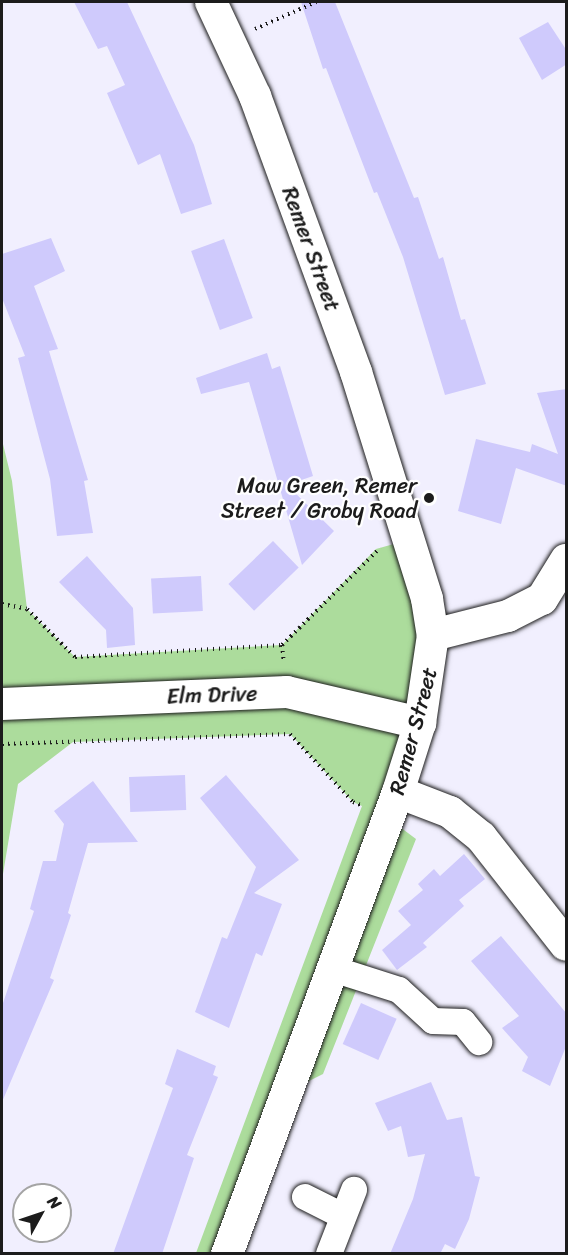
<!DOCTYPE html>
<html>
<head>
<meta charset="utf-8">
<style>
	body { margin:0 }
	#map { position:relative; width:568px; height:1255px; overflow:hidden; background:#f1effe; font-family:Sriracha,sans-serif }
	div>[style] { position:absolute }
	.green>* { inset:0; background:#acdc9c }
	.building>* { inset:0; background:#cfcafc; transform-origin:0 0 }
	.path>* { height:4px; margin-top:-2px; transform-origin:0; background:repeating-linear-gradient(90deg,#1c1c1c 0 1.5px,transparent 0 6px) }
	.roads { filter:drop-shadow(0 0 2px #1c1c1c) drop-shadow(0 0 2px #1c1c1c) }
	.minor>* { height:26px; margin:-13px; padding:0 13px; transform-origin:13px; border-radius:13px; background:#fff }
	.tertiary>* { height:32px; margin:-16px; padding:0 16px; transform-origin:16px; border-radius:16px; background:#fff }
	.dots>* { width:16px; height:16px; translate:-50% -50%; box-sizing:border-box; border:3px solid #fff; border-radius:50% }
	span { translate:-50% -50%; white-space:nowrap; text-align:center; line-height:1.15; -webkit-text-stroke:4.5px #fff; paint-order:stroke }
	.street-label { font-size:22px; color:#1c1c1c }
	.poi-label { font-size:22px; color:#1c1c1c }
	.right { translate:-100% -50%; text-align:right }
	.frame { position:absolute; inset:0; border:3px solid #1c1c1c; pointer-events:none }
	.north { position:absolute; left:12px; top:1183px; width:60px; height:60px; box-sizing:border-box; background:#fff; border:2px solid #a4a4a4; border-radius:50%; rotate:50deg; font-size:16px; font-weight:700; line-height:24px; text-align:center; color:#1c1c1c }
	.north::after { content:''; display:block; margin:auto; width:21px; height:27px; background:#1c1c1c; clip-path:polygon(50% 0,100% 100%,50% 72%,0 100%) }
</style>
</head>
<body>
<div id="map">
	<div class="green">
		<i style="clip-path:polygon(2px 440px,12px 481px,27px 609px,75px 657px,282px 645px,376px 549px,408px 540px,427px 599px,388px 818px,416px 839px,323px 1074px,287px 1092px,227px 1253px,196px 1253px,362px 806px,353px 802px,290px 734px,73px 742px,18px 784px,2px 880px)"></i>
	</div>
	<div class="building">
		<i style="clip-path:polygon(74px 2px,127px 2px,194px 145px,212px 204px,181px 214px,160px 154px,138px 165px,107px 93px,125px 85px,107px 46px,98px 49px)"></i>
		<i style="clip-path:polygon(301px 2px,335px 2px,414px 198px,418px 197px,439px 259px,443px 257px,461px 320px,465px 319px,486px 384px,445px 395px,403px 257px,377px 192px,374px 193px,326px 68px,323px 69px)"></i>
		<i style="clip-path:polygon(548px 22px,567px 51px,567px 64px,542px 80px,519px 38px)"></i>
		<i style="clip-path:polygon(51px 238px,65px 271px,34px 286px,58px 349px,49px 351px,88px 480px,84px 481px,93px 533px,57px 536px,50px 479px,18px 358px,25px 356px,2px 298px,2px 254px)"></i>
		<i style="left:224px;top:239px;width:84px;height:35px;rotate:70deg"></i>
		<i style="clip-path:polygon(267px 353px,272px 369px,280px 366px,313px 476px,287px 485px,334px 531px,302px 565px,249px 382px,201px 394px,196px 378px)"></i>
		<i style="clip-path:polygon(567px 389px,567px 486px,516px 468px,501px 524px,458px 511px,476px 439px,530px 452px,532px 444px,558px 454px,537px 393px)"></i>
		<i style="left:273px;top:541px;width:37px;height:62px;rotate:46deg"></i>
		<i style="clip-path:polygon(87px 556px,133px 608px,135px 645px,107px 648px,106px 630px,59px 582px)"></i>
		<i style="left:201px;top:576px;width:35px;height:50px;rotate:87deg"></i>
		<i style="left:185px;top:775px;width:35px;height:56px;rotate:88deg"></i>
		<i style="clip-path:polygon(226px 775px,299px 860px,254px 893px,282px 904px,262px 956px,256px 953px,229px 1028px,195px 1012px,222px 937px,227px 939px,256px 867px,200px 798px)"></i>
		<i style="clip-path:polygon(93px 781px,138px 842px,88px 843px,68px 913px,71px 915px,50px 978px,54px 980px,2px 1102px,2px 1006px,34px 911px,30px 909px,43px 861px,56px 861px,64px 824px,54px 811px)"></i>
		<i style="clip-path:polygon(464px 854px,485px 879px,459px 900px,464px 906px,423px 943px,427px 947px,397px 970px,382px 950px,411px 925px,398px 911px,423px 890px,418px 884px,434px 869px,440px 876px)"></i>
		<i style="clip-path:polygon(501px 936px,567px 1014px,567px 1044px,550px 1086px,522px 1071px,528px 1057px,502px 1028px,519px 1016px,471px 961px)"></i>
		<i style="left:361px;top:1003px;width:39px;height:45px;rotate:24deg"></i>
		<i style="clip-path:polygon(177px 1049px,216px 1066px,213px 1075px,218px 1077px,187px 1155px,194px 1158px,162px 1254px,113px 1254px,173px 1088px,165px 1084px)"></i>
		<i style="clip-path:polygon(431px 1082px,447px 1120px,462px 1117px,475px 1176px,480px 1177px,469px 1219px,455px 1249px,445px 1244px,440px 1254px,390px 1254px,413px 1199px,425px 1154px,408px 1157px,401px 1126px,388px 1131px,375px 1103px)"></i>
	</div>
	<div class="path">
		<i style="left:255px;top:29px;width:67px;rotate:-23.9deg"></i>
		<i style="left:2px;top:604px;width:25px;rotate:11deg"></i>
		<i style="left:27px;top:609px;width:68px;rotate:45deg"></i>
		<i style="left:75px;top:657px;width:207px;rotate:-3.3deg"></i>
		<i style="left:282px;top:645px;width:138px;rotate:-44.7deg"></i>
		<i style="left:282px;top:645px;width:18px;rotate:84deg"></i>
		<i style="left:2px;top:744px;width:288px;rotate:-2deg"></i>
		<i style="left:290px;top:734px;width:93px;rotate:47.2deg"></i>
		<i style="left:353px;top:802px;width:11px;rotate:22deg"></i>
	</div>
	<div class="roads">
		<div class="minor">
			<i style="left:333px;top:969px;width:69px;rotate:17.7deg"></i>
			<i style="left:399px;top:990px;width:46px;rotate:42.4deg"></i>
			<i style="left:433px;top:1021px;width:30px;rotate:2deg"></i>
			<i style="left:463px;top:1022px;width:26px;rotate:51deg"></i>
			<i style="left:305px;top:1197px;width:42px;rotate:26.6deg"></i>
			<i style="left:329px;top:1254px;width:69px;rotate:-68.7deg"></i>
		</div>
		<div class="tertiary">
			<i style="left:211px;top:2px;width:104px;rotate:64.9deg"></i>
			<i style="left:255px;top:96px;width:294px;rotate:69.9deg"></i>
			<i style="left:356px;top:372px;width:238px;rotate:72.6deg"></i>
			<i style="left:427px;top:599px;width:36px;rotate:81deg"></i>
			<i style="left:433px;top:635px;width:89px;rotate:98.4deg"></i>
			<i style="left:420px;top:723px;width:72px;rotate:107.7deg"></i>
			<i style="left:398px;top:792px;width:493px;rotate:110.3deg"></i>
			<i style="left:433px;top:635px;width:77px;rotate:-14.2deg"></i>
			<i style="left:508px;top:616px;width:38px;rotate:-27deg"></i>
			<i style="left:542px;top:599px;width:46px;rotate:-58.4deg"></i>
			<i style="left:2px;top:704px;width:285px;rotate:-2.4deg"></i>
			<i style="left:287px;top:692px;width:137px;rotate:13.1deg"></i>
			<i style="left:398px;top:792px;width:56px;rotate:21deg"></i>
			<i style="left:450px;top:812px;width:40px;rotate:39deg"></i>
			<i style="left:481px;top:837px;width:137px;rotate:51.8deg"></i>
		</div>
	</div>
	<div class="dots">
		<i style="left:429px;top:498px;background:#1c1c1c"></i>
	</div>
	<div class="street-label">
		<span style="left:311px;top:249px;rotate:70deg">Remer Street</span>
		<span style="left:212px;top:695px;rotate:-2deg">Elm Drive</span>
		<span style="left:413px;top:731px;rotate:-75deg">Remer Street</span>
	</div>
	<div class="poi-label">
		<span class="right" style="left:417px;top:498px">Maw Green, Remer<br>Street / Groby Road</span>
	</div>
	<div class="frame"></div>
	<div class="north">N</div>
</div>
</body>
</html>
